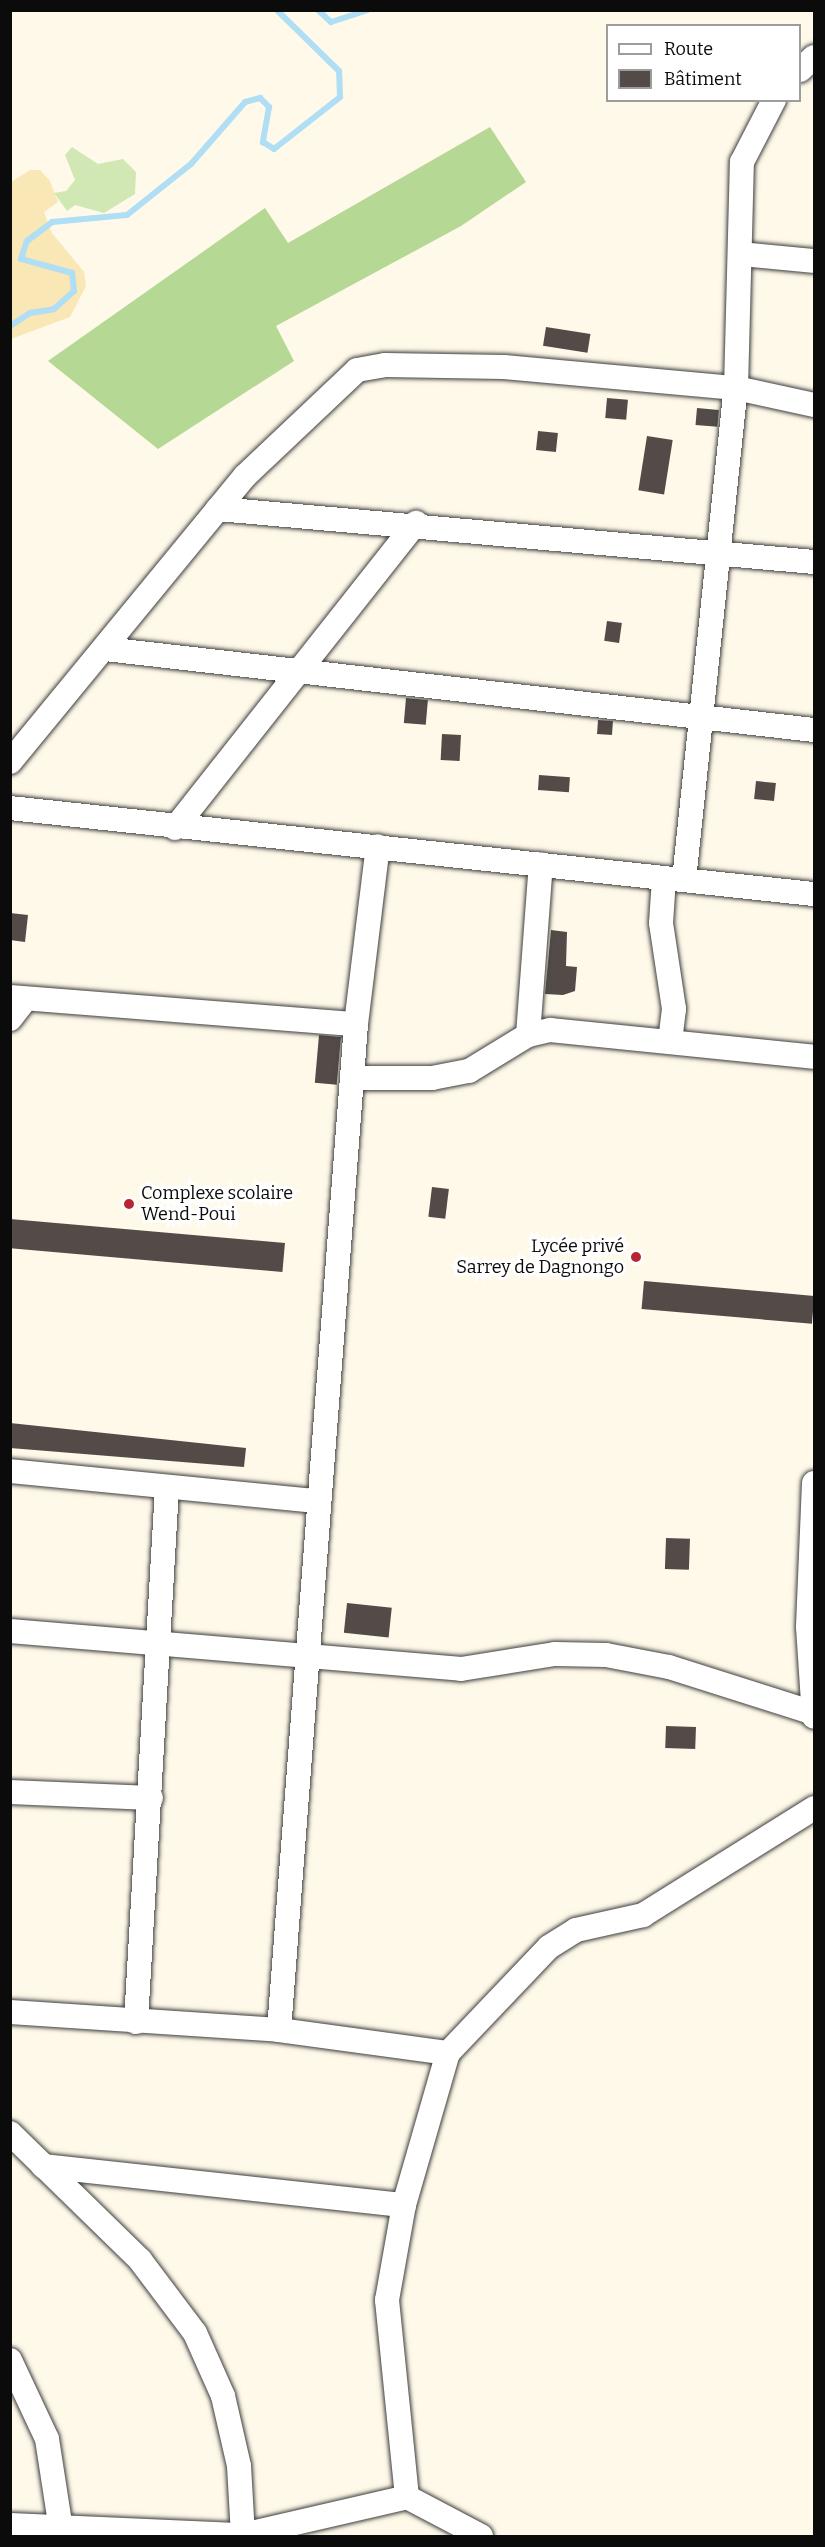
<!DOCTYPE html>
<html>
<head>
<meta charset="utf-8">
<style>
	body { margin:0 }
	#map { position:relative; width:825px; height:2547px; overflow:hidden; background:#fff9e9; font-family:Bitter,serif }
	div>[style] { position:absolute }
	.green>* { inset:0; background:#d1e7b4 }
	.forest>* { inset:0; background:#b5d894 }
	.sand>* { inset:0; background:#f9e7b6 }
	.stream>* { height:6px; margin:-3px; padding:0 3px; transform-origin:3px; border-radius:3px; background:#afdef5 }
	.building>* { inset:0; background:#534b47; transform-origin:0 0 }
	.roads { filter:drop-shadow(0 0 2px #3e3e3e) drop-shadow(0 0 2px #3e3e3e) }
	.minor>* { height:24px; margin:-12px; padding:0 12px; transform-origin:12px; border-radius:12px; background:#fff }
	.dots>* { width:16px; height:16px; translate:-50% -50%; box-sizing:border-box; border:3px solid #fff; border-radius:50% }
	span { translate:-50% -50%; white-space:nowrap; text-align:center; line-height:1.15; -webkit-text-stroke:6px #fff; paint-order:stroke }
	.poi-label { font-size:18px; color:#0b0b0b }
	.left { translate:0 -50%; text-align:left }
	.right { translate:-100% -50%; text-align:right }
	.frame { position:absolute; inset:0; border:12px solid #0b0b0b; pointer-events:none }
	.legend { position:absolute; left:606px; top:24px; width:195px; height:78px; box-sizing:border-box; background:#fff; border:2px solid #9d9d9d; margin:0; padding:8px 10px; list-style:none; font-size:18px; color:#0b0b0b }
	.legend li { display:flex; align-items:center; gap:12px; height:30px }
	.legend b { width:30px; border:2px solid #9d9d9d }
</style>
</head>
<body>
<div id="map">
	<div class="green">
		<i style="clip-path:polygon(72px 147px,98px 164px,123px 159px,136px 172px,135px 194px,104px 213px,75px 205px,67px 211px,54px 193px,66px 191px,75px 180px,65px 155px)"></i>
	</div>
	<div class="forest">
		<i style="clip-path:polygon(490px 127px,526px 182px,461px 226px,276px 326px,294px 361px,158px 449px,48px 361px,265px 208px,288px 243px)"></i>
	</div>
	<div class="sand">
		<i style="clip-path:polygon(30px 170px,40px 170px,50px 181px,58px 202px,44px 212px,52px 233px,84px 272px,86px 286px,70px 317px,11px 339px,11px 182px)"></i>
	</div>
	<div class="stream">
		<i style="left:318px;top:10px;width:18px;rotate:43deg"></i>
		<i style="left:331px;top:22px;width:38px;rotate:-18deg"></i>
		<i style="left:10px;top:326px;width:24px;rotate:-33deg"></i>
		<i style="left:30px;top:313px;width:24px;rotate:-9deg"></i>
		<i style="left:54px;top:309px;width:27px;rotate:-42deg"></i>
		<i style="left:74px;top:291px;width:18px;rotate:-96deg"></i>
		<i style="left:72px;top:273px;width:53px;rotate:-164.6deg"></i>
		<i style="left:21px;top:259px;width:19px;rotate:-72deg"></i>
		<i style="left:27px;top:241px;width:31px;rotate:-37deg"></i>
		<i style="left:52px;top:222px;width:75px;rotate:-5.3deg"></i>
		<i style="left:127px;top:215px;width:82px;rotate:-38.6deg"></i>
		<i style="left:191px;top:164px;width:82px;rotate:-48.9deg"></i>
		<i style="left:245px;top:102px;width:16px;rotate:-15deg"></i>
		<i style="left:260px;top:98px;width:13px;rotate:45deg"></i>
		<i style="left:269px;top:107px;width:36px;rotate:100deg"></i>
		<i style="left:263px;top:142px;width:13px;rotate:32deg"></i>
		<i style="left:274px;top:149px;width:84px;rotate:-38.2deg"></i>
		<i style="left:340px;top:97px;width:26px;rotate:-92deg"></i>
		<i style="left:339px;top:71px;width:87px;rotate:-135.5deg"></i>
	</div>
	<div class="building">
		<i style="left:546px;top:327px;width:45px;height:19px;rotate:9deg"></i>
		<i style="left:607px;top:398px;width:21px;height:20px;rotate:5deg"></i>
		<i style="left:697px;top:408px;width:22px;height:17px;rotate:5deg"></i>
		<i style="left:538px;top:431px;width:20px;height:19px;rotate:6deg"></i>
		<i style="left:647px;top:436px;width:26px;height:55px;rotate:9deg"></i>
		<i style="left:607px;top:621px;width:15px;height:20px;rotate:8deg"></i>
		<i style="left:406px;top:698px;width:22px;height:25px;rotate:5deg"></i>
		<i style="left:598px;top:720px;width:15px;height:14px;rotate:4deg"></i>
		<i style="left:442px;top:734px;width:19px;height:26px;rotate:3deg"></i>
		<i style="left:539px;top:775px;width:31px;height:15px;rotate:4deg"></i>
		<i style="left:756px;top:781px;width:20px;height:18px;rotate:6deg"></i>
		<i style="clip-path:polygon(10px 913px,28px 915px,25px 942px,10px 940px)"></i>
		<i style="clip-path:polygon(551px 930px,567px 932px,566px 966px,577px 967px,575px 991px,563px 995px,545px 994px)"></i>
		<i style="left:319px;top:1035px;width:22px;height:48px;rotate:5deg"></i>
		<i style="left:432px;top:1187px;width:17px;height:30px;rotate:7deg"></i>
		<i style="left:10px;top:1219px;width:276px;height:29px;rotate:5deg"></i>
		<i style="left:644px;top:1281px;width:171px;height:28px;rotate:5deg"></i>
		<i style="clip-path:polygon(10px 1423px,246px 1448px,244px 1467px,10px 1448px)"></i>
		<i style="left:666px;top:1538px;width:24px;height:31px;rotate:2deg"></i>
		<i style="left:347px;top:1603px;width:45px;height:30px;rotate:6deg"></i>
		<i style="left:666px;top:1726px;width:30px;height:22px;rotate:2deg"></i>
	</div>
	<div class="roads">
		<div class="minor">
			<i style="left:800px;top:70px;width:19px;rotate:-43deg"></i>
			<i style="left:741px;top:254px;width:73px;rotate:5.5deg"></i>
			<i style="left:218px;top:509px;width:598px;rotate:5.08deg"></i>
			<i style="left:105px;top:649px;width:714px;rotate:6.52deg"></i>
			<i style="left:10px;top:762px;width:370px;rotate:-50.6deg"></i>
			<i style="left:245px;top:476px;width:154px;rotate:-43.4deg"></i>
			<i style="left:357px;top:370px;width:28px;rotate:-10deg"></i>
			<i style="left:385px;top:365px;width:119px;rotate:1deg"></i>
			<i style="left:504px;top:367px;width:233px;rotate:5.2deg"></i>
			<i style="left:736px;top:388px;width:80px;rotate:12.3deg"></i>
			<i style="left:10px;top:808px;width:809px;rotate:6.11deg"></i>
			<i style="left:175px;top:828px;width:389px;rotate:-51.7deg"></i>
			<i style="left:664px;top:878px;width:45px;rotate:93.8deg"></i>
			<i style="left:661px;top:923px;width:87px;rotate:81.4deg"></i>
			<i style="left:674px;top:1009px;width:33px;rotate:97deg"></i>
			<i style="left:684px;top:880px;width:495px;rotate:-84deg"></i>
			<i style="left:736px;top:388px;width:226px;rotate:-88.5deg"></i>
			<i style="left:742px;top:162px;width:70px;rotate:-62.7deg"></i>
			<i style="left:10px;top:997px;width:347px;rotate:4.5deg"></i>
			<i style="left:10px;top:1019px;width:24px;rotate:-52deg"></i>
			<i style="left:528px;top:1035px;width:171px;rotate:-85.7deg"></i>
			<i style="left:354px;top:1078px;width:78px"></i>
			<i style="left:432px;top:1078px;width:38px;rotate:-11deg"></i>
			<i style="left:469px;top:1071px;width:69px;rotate:-31.4deg"></i>
			<i style="left:528px;top:1035px;width:23px;rotate:-13deg"></i>
			<i style="left:550px;top:1030px;width:265px;rotate:5.8deg"></i>
			<i style="left:10px;top:1471px;width:309px;rotate:5.6deg"></i>
			<i style="left:814px;top:1483px;width:144px;rotate:92.4deg"></i>
			<i style="left:808px;top:1627px;width:90px;rotate:86.2deg"></i>
			<i style="left:10px;top:1631px;width:453px;rotate:4.8deg"></i>
			<i style="left:461px;top:1669px;width:95px;rotate:-9.1deg"></i>
			<i style="left:555px;top:1654px;width:51px;rotate:1.1deg"></i>
			<i style="left:606px;top:1655px;width:64px;rotate:10.8deg"></i>
			<i style="left:669px;top:1667px;width:152px;rotate:17.6deg"></i>
			<i style="left:10px;top:1792px;width:141px;rotate:2.4deg"></i>
			<i style="left:10px;top:2012px;width:270px;rotate:3.8deg"></i>
			<i style="left:279px;top:2030px;width:171px;rotate:7.8deg"></i>
			<i style="left:136px;top:2022px;width:536px;rotate:-86.68deg"></i>
			<i style="left:279px;top:2030px;width:1009px;rotate:-85.62deg"></i>
			<i style="left:356px;top:1024px;width:179px;rotate:-83deg"></i>
			<i style="left:10px;top:2133px;width:182px;rotate:44.3deg"></i>
			<i style="left:140px;top:2260px;width:91px;rotate:53deg"></i>
			<i style="left:195px;top:2333px;width:69px;rotate:66deg"></i>
			<i style="left:223px;top:2396px;width:72px;rotate:77.1deg"></i>
			<i style="left:239px;top:2466px;width:69px;rotate:86.7deg"></i>
			<i style="left:43px;top:2166px;width:363px;rotate:6.2deg"></i>
			<i style="left:10px;top:2360px;width:87px;rotate:64.9deg"></i>
			<i style="left:47px;top:2439px;width:98px;rotate:81.2deg"></i>
			<i style="left:10px;top:2525px;width:233px;rotate:2.5deg"></i>
			<i style="left:243px;top:2535px;width:168px;rotate:-13deg"></i>
			<i style="left:481px;top:2536px;width:84px;rotate:-152.2deg"></i>
			<i style="left:407px;top:2497px;width:198px;rotate:-95.8deg"></i>
			<i style="left:387px;top:2300px;width:97px;rotate:-79.9deg"></i>
			<i style="left:404px;top:2205px;width:158px;rotate:-73.9deg"></i>
			<i style="left:448px;top:2053px;width:146px;rotate:-46.4deg"></i>
			<i style="left:549px;top:1947px;width:32px;rotate:-32deg"></i>
			<i style="left:576px;top:1930px;width:69px;rotate:-12.6deg"></i>
			<i style="left:643px;top:1915px;width:202px;rotate:-32deg"></i>
		</div>
	</div>
	<div class="dots">
		<i style="left:129px;top:1204px;background:#b72633"></i>
		<i style="left:636px;top:1257px;background:#b72633"></i>
	</div>
	<div class="poi-label">
		<span class="left" style="left:141px;top:1204px">Complexe scolaire<br>Wend-Poui</span>
		<span class="right" style="left:624px;top:1257px">Lycée privé<br>Sarrey de Dagnongo</span>
	</div>
	<div class="frame"></div>
	<ul class="legend">
	<li><b style="height:8px;background:#fff"></b>Route</li>
	<li><b style="height:16px;background:#534b47"></b>Bâtiment</li>
	</ul>
</div>
</body>
</html>
